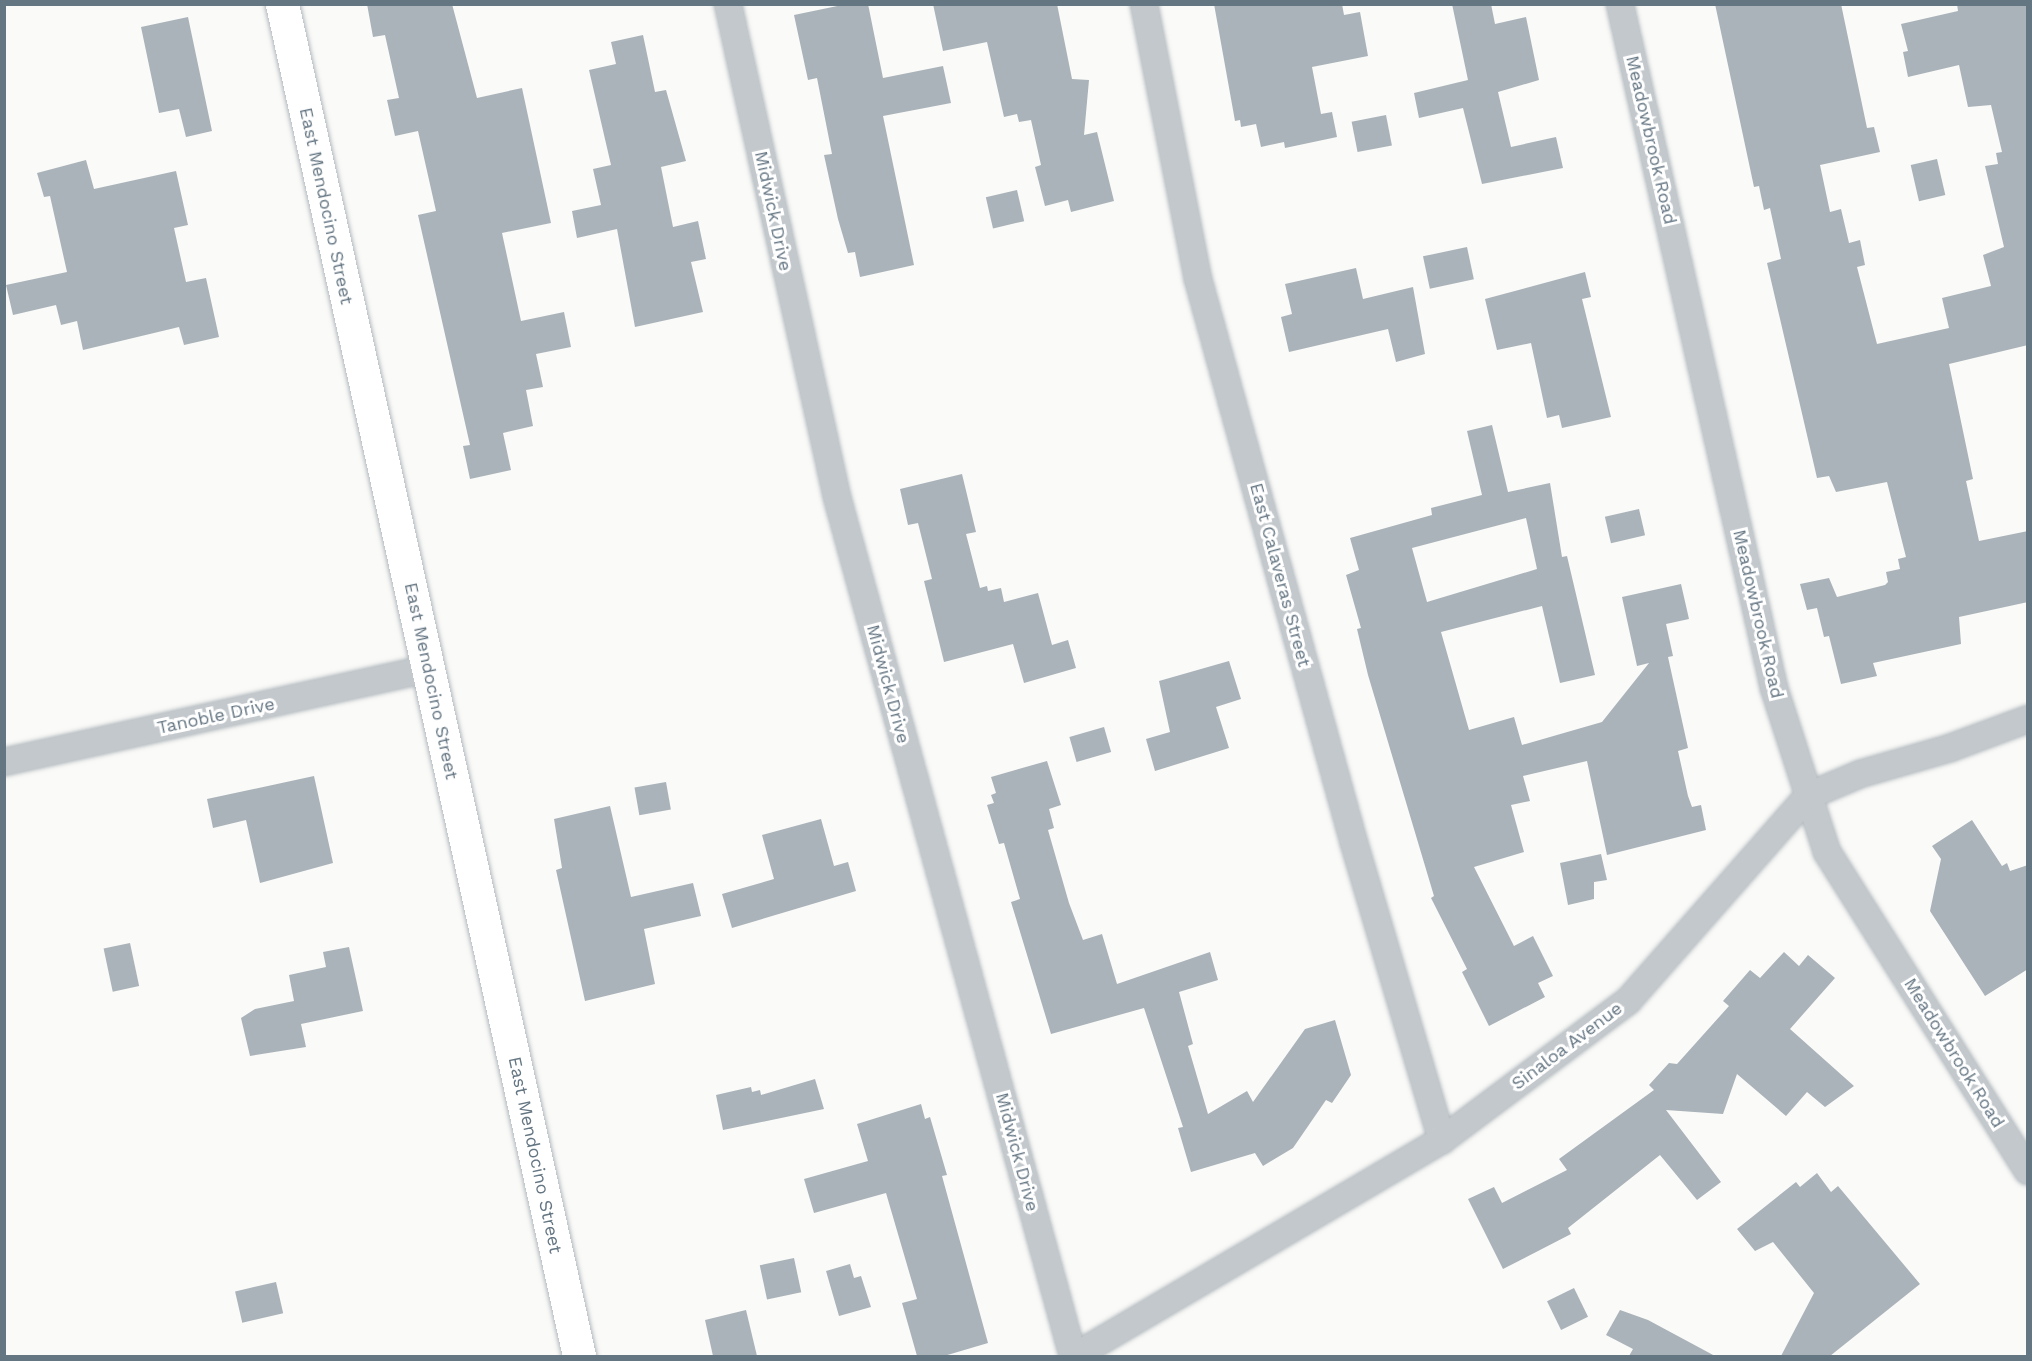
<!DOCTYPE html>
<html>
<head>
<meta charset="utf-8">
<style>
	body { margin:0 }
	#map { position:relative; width:2032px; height:1361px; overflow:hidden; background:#fafaf8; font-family:"Work Sans",sans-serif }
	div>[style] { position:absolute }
	.building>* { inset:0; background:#aab3b9; transform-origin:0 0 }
	.roads { filter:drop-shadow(0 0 2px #b3babf) drop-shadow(0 0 2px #b3babf) }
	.street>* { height:26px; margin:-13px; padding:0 13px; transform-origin:13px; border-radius:13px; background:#c3c8cc }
	.secondary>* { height:33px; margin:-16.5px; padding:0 16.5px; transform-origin:16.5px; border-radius:16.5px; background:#fff }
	span { translate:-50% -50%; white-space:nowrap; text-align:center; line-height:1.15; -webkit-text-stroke:6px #fff; paint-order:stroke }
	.street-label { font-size:18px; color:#657683 }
	.frame { position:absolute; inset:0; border:6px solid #657683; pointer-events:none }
</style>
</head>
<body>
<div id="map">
	<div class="building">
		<i style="clip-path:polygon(367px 4px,452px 4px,477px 98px,522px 88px,551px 223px,502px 233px,521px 321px,564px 312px,571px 347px,536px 354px,543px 387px,526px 390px,533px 426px,503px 433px,511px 470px,470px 479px,463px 446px,470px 445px,418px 215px,436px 211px,418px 131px,395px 136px,387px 100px,399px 98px,385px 35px,373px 37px)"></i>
		<i style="clip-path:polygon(847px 4px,868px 4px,883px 78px,943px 66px,951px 103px,883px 116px,914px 265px,860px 277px,855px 252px,848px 253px,838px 219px,824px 155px,832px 154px,817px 78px,808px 80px,794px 15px)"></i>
		<i style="clip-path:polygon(933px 4px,1057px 4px,1072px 79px,1089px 80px,1084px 135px,1097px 132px,1114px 201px,1071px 212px,1068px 200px,1045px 206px,1035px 167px,1041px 165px,1031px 120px,1019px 122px,1017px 114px,1004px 117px,987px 42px,943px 51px)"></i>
		<i style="clip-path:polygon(1214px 4px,1342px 4px,1344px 15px,1360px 12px,1368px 56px,1312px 67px,1321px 114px,1332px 112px,1337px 137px,1285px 148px,1284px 142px,1261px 147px,1256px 124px,1241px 127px,1240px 120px,1235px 121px)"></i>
		<i style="clip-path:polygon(1452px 4px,1491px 4px,1495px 24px,1526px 17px,1539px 80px,1498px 92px,1511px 147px,1556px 137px,1563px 168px,1482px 184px,1463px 108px,1419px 118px,1414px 93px,1468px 80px)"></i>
		<i style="clip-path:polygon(1715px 4px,1841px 4px,1867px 128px,1874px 127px,1880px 152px,1820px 165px,1830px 212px,1841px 209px,1849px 243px,1860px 240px,1865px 265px,1857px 267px,1877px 344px,1949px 328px,1942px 298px,1991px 286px,1983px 255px,2004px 247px,1985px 166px,1998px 164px,1996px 153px,2002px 152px,1991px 105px,1968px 107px,1959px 65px,1908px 77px,1903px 52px,1908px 51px,1901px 24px,1958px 11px,1957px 4px,2028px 4px,2028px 345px,1949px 364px,1973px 479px,1966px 481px,1979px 541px,2028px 531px,2028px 602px,1959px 617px,1961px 644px,1873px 663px,1877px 676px,1841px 684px,1829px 636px,1824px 637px,1817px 608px,1807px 610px,1800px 584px,1829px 578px,1837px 597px,1885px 585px,1888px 582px,1886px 572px,1900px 569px,1898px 559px,1906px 557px,1887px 482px,1836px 492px,1829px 476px,1817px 478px,1767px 263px,1781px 259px,1770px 208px,1764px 210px,1759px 186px,1754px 187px)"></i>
		<i style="clip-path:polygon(188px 17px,212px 131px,186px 137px,179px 109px,159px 113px,141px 27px)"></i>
		<i style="clip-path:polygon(643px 35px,655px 92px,666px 90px,686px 161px,661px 167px,673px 227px,698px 221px,706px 259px,691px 262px,703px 312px,635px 327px,617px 229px,577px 238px,572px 211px,601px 205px,593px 169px,611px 165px,589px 70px,616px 64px,611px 42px)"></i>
		<i style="left:1386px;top:115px;width:31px;height:35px;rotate:79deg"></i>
		<i style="left:1937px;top:159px;width:37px;height:27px;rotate:77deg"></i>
		<i style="clip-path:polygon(86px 160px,94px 189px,176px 171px,188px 225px,174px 228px,186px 282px,206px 278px,219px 337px,184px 345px,179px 327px,83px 350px,77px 321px,61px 325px,56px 305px,13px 315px,6px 285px,67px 272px,50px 196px,44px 197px,37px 173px)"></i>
		<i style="left:1017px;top:190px;width:32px;height:32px;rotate:77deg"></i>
		<i style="left:1467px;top:247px;width:33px;height:45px;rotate:78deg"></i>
		<i style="clip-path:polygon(1356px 268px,1363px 299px,1413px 287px,1425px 354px,1396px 362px,1388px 329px,1289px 352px,1281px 317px,1292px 314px,1285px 284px)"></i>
		<i style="clip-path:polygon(1585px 272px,1591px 297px,1582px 299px,1611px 417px,1562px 428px,1559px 415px,1547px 418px,1531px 343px,1497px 350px,1485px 299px)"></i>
		<i style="clip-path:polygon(evenodd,1492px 425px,1508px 492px,1550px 483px,1562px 557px,1567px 556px,1595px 675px,1560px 683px,1542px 606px,1441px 632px,1469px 730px,1514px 717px,1522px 745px,1602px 722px,1649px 663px,1637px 666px,1622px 597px,1681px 584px,1689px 619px,1666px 624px,1673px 656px,1668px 657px,1688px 748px,1678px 751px,1688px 796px,1692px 807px,1701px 805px,1706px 830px,1607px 855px,1587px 761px,1523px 776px,1530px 801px,1511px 805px,1524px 852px,1474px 867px,1514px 946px,1533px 936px,1553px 976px,1538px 983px,1545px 997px,1489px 1026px,1462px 972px,1467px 969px,1431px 898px,1434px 896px,1368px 675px,1357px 629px,1361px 628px,1346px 575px,1359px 570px,1350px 538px,1432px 515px,1431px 508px,1482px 495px,1467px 431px,1492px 425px,1526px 518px,1537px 569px,1427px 602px,1412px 548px,1526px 518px)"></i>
		<i style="clip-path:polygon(962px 474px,976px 532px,966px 534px,980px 588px,987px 586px,988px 591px,1001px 588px,1004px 602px,1038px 593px,1052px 645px,1068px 640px,1076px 668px,1024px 683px,1013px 644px,944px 662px,924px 581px,932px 579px,918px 523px,908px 525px,900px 489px)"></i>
		<i style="left:1639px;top:509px;width:27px;height:35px;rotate:77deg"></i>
		<i style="clip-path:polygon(1229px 661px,1241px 699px,1216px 707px,1229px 748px,1155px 771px,1146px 739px,1170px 732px,1159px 681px)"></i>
		<i style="left:1104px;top:727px;width:26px;height:36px;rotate:74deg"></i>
		<i style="clip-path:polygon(1047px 761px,1061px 805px,1049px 809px,1054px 828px,1048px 830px,1069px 903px,1083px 940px,1102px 934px,1117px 984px,1210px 952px,1218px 980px,1179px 992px,1193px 1044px,1188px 1046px,1208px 1114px,1247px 1091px,1253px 1102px,1305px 1029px,1335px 1020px,1351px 1075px,1332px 1103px,1326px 1100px,1293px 1148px,1263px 1166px,1255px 1153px,1191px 1172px,1178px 1128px,1183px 1127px,1144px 1008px,1051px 1034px,1011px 902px,1020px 899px,1004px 843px,999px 844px,987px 805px,994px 803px,991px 795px,996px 793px,991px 777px)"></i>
		<i style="clip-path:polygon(314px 776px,333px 863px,260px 883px,246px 820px,213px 828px,207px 799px)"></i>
		<i style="left:666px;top:782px;width:28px;height:32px;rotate:80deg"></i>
		<i style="clip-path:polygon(610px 806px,631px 897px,693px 883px,701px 916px,644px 929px,655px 984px,585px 1001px,556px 870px,562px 868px,554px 819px)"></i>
		<i style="clip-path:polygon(821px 819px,834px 866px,848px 862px,856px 891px,732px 928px,722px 894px,774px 879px,762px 835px)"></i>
		<i style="clip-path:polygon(1972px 820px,2002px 866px,2007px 863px,2010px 871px,2028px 865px,2028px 969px,1985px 996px,1930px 911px,1941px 859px,1932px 846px)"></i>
		<i style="clip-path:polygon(1601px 854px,1607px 880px,1594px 882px,1594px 899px,1568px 905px,1560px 863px)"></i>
		<i style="left:130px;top:943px;width:44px;height:27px;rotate:78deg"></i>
		<i style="clip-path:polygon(349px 947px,363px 1011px,301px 1024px,306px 1047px,250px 1056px,241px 1018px,255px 1009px,294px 1001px,289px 975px,326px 967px,323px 952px)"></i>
		<i style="clip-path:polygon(1784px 952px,1799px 966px,1808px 955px,1835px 978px,1790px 1029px,1854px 1086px,1825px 1107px,1807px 1092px,1786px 1116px,1737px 1074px,1723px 1114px,1666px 1110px,1721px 1182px,1697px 1200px,1660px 1155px,1568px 1228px,1571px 1234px,1503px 1269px,1468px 1199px,1494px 1187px,1502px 1203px,1567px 1170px,1559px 1159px,1654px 1090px,1649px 1085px,1669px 1063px,1677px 1064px,1729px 1006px,1723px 1001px,1750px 970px,1760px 978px)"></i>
		<i style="clip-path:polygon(815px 1079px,824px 1109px,723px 1130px,716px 1095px,751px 1087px,752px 1092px,760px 1090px,761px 1095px)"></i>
		<i style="clip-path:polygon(921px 1104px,925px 1119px,930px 1117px,947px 1175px,942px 1176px,988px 1343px,944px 1356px,917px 1356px,902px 1303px,917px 1299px,886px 1193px,814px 1213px,804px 1179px,868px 1161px,857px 1124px)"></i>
		<i style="clip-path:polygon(1817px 1173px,1831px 1192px,1838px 1186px,1920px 1284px,1830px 1356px,1781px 1356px,1814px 1293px,1773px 1242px,1755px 1251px,1737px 1229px,1796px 1182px,1800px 1187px)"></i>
		<i style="left:794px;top:1258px;width:35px;height:35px;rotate:78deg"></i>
		<i style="clip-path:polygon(850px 1264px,854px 1278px,861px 1276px,871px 1307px,839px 1316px,826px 1271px)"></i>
		<i style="left:276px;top:1282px;width:32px;height:42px;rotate:77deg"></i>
		<i style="left:1574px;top:1288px;width:32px;height:30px;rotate:64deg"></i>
		<i style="clip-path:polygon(746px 1310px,757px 1356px,713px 1356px,705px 1320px)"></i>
		<i style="clip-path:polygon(1620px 1310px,1648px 1320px,1715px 1356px,1629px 1356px,1633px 1349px,1606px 1335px)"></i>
	</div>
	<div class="roads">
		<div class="street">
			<i style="left:728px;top:4px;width:505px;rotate:77.53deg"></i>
			<i style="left:837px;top:497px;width:891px;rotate:74.64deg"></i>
			<i style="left:1144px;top:4px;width:280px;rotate:78.9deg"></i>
			<i style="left:1198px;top:279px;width:585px;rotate:74.54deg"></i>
			<i style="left:1354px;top:843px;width:310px;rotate:73.5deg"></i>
			<i style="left:1620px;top:4px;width:701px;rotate:77.31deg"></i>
			<i style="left:1774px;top:688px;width:172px;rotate:72.1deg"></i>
			<i style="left:1827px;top:852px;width:377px;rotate:57.8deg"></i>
			<i style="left:4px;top:762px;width:434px;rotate:-12.4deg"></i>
			<i style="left:1075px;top:1356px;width:426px;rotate:-30.5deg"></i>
			<i style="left:1442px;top:1140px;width:232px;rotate:-36.8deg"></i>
			<i style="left:1628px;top:1001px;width:273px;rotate:-48.7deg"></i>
			<i style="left:1808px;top:796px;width:56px;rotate:-22.9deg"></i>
			<i style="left:1860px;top:774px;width:94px;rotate:-16.1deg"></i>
			<i style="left:1950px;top:748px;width:83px;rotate:-20.4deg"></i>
		</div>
		<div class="secondary">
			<i style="left:282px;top:4px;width:1384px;rotate:77.61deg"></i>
		</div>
	</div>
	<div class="street-label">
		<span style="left:1651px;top:140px;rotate:77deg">Meadowbrook Road</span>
		<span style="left:326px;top:206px;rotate:78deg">East Mendocino Street</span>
		<span style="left:773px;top:211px;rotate:78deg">Midwick Drive</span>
		<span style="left:1280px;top:575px;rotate:75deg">East Calaveras Street</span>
		<span style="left:1758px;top:614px;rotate:77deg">Meadowbrook Road</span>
		<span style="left:431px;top:681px;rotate:78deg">East Mendocino Street</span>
		<span style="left:888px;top:684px;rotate:75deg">Midwick Drive</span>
		<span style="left:216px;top:716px;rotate:-12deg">Tanoble Drive</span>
		<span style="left:1567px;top:1046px;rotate:-37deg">Sinaloa Avenue</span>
		<span style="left:1954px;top:1053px;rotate:58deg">Meadowbrook Road</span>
		<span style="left:1017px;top:1152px;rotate:75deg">Midwick Drive</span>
		<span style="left:535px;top:1155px;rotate:78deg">East Mendocino Street</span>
	</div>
	<div class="frame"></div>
</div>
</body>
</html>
